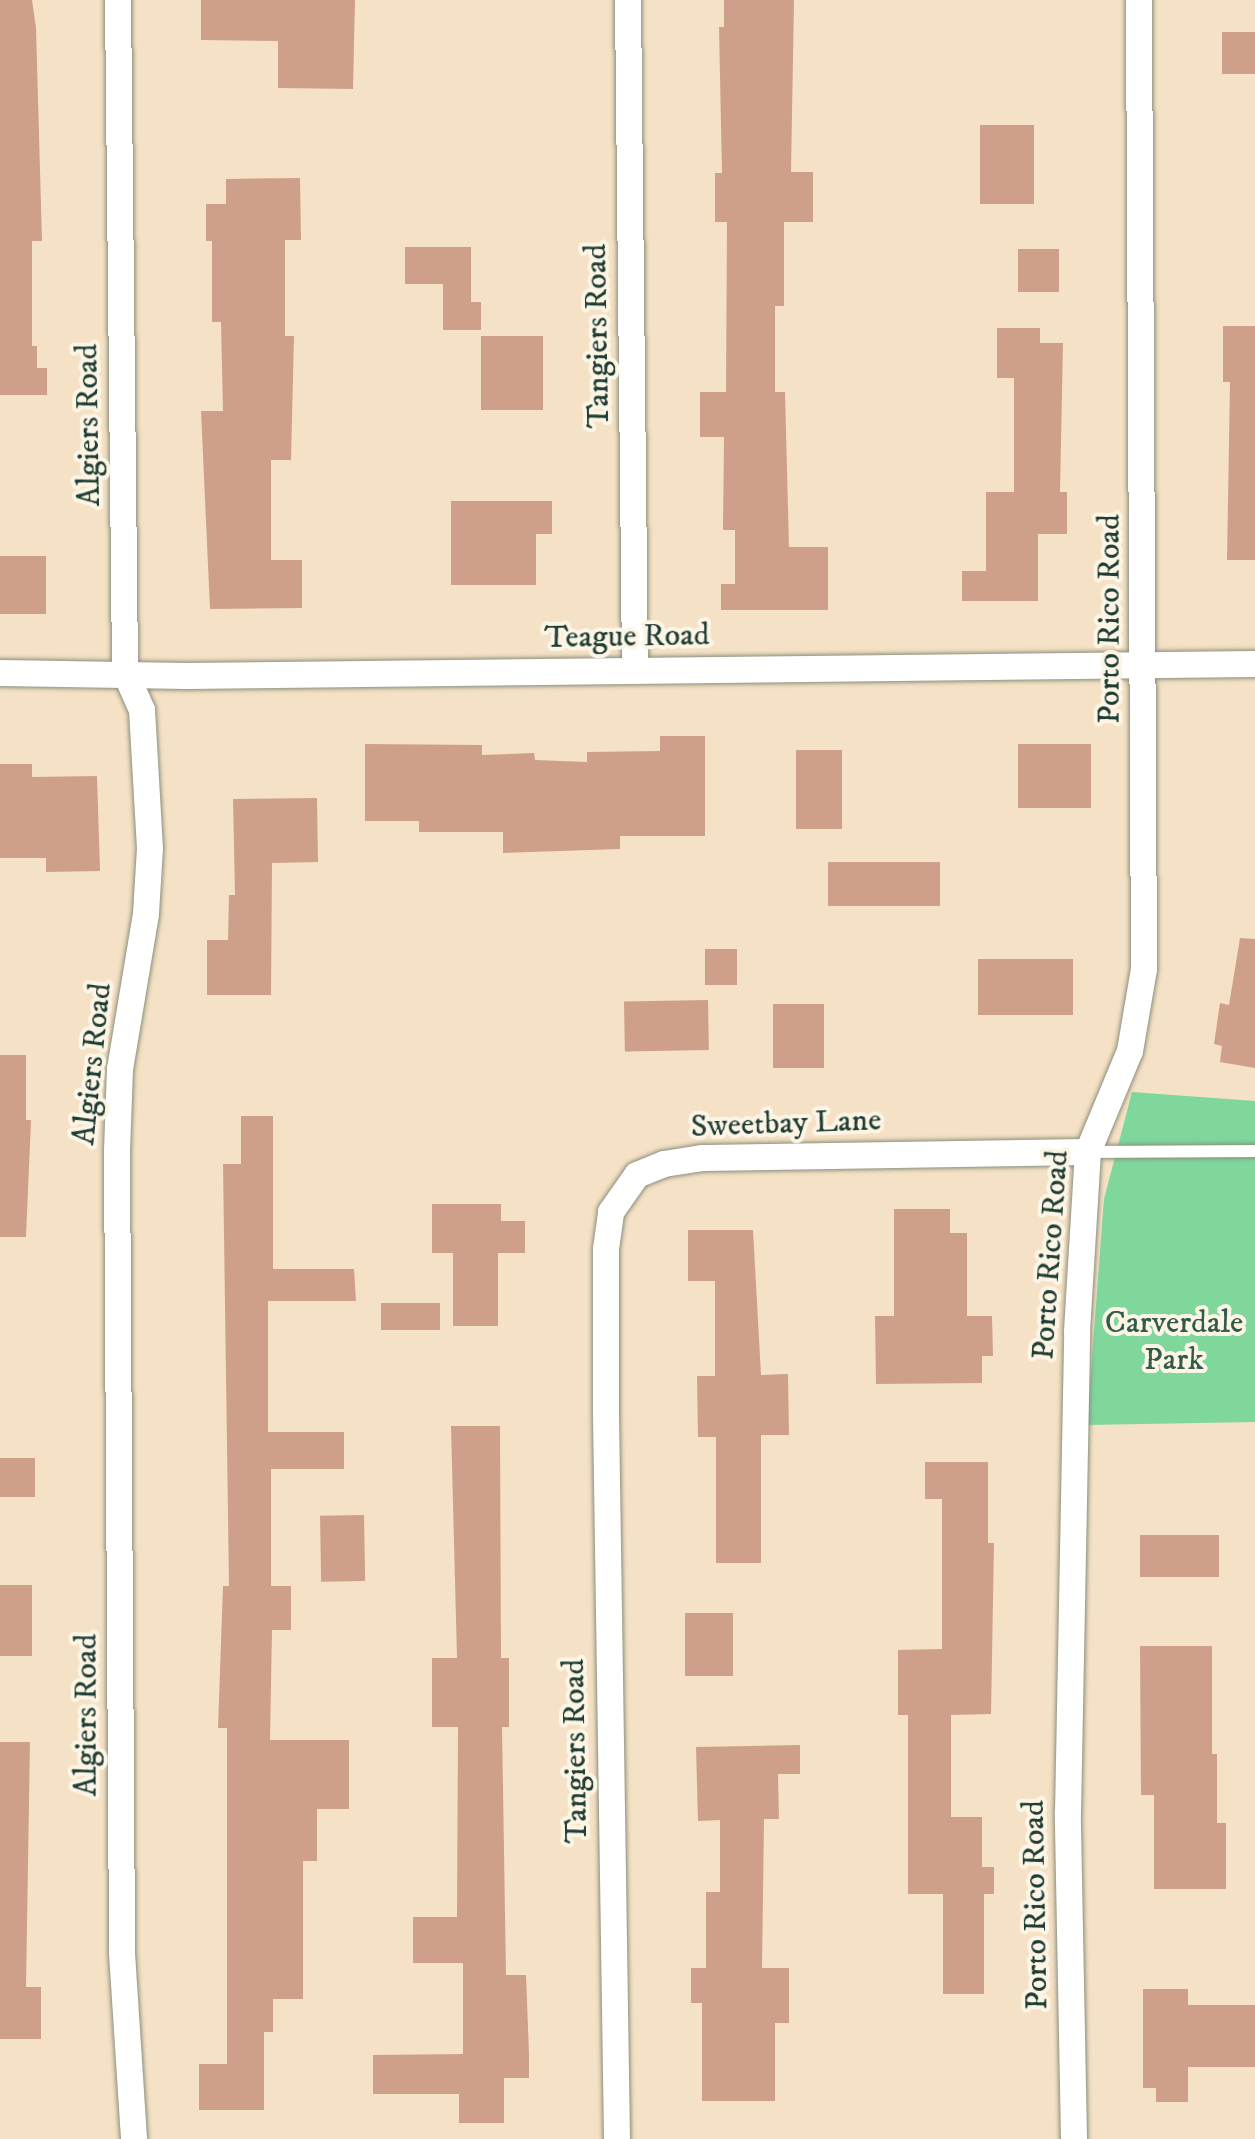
<!DOCTYPE html>
<html>
<head>
<meta charset="utf-8">
<style>
	body { margin:0 }
	#map { position:relative; width:1255px; height:2139px; overflow:hidden; background:#f5e1c5; font-family:"IM FELL DW Pica",serif }
	div>[style] { position:absolute }
	.green>* { inset:0; background:#7fd79c }
	.building>* { inset:0; background:#cea089; transform-origin:0 0 }
	.roads { filter:drop-shadow(0 0 2px #8a8f7c) drop-shadow(0 0 2px #8a8f7c) }
	.service>* { height:12px; margin:-6px; padding:0 6px; transform-origin:6px; border-radius:6px; background:#fff }
	.minor>* { height:26px; margin:-13px; padding:0 13px; transform-origin:13px; border-radius:13px; background:#fff }
	span { translate:-50% -50%; white-space:nowrap; text-align:center; line-height:1.15; -webkit-text-stroke:8px #fcf5e5; paint-order:stroke }
	.street-label { font-size:32px; color:#1f3d34 }
	.park-label { font-size:32px; color:#325c49 }
</style>
</head>
<body>
<div id="map">
	<div class="green">
		<i style="clip-path:polygon(1132px 1092px,1255px 1101px,1255px 1422px,1087px 1425px,1104px 1199px)"></i>
	</div>
	<div class="building">
		<i style="clip-path:polygon(0 0,32px 0,36px 28px,42px 241px,32px 241px,32px 346px,37px 346px,37px 368px,47px 368px,47px 395px,0 395px)"></i>
		<i style="clip-path:polygon(201px 0,355px 0,353px 89px,278px 88px,278px 41px,201px 40px)"></i>
		<i style="clip-path:polygon(724px 0,794px 0,791px 172px,813px 172px,813px 222px,784px 222px,784px 306px,775px 306px,775px 392px,785px 392px,789px 547px,828px 547px,828px 610px,721px 610px,721px 584px,735px 584px,735px 530px,723px 530px,724px 437px,700px 437px,700px 392px,726px 392px,727px 222px,715px 222px,715px 173px,722px 173px,719px 27px,724px 27px)"></i>
		<i style="left:1222px;top:32px;width:33px;height:42px"></i>
		<i style="left:980px;top:125px;width:54px;height:79px"></i>
		<i style="clip-path:polygon(300px 178px,301px 240px,285px 240px,285px 336px,294px 336px,291px 460px,271px 460px,271px 560px,302px 560px,302px 608px,210px 609px,201px 411px,223px 411px,221px 322px,212px 322px,212px 241px,206px 241px,206px 204px,226px 204px,226px 179px)"></i>
		<i style="clip-path:polygon(405px 247px,471px 247px,471px 302px,481px 302px,481px 330px,443px 330px,443px 284px,405px 284px)"></i>
		<i style="left:1018px;top:249px;width:41px;height:43px"></i>
		<i style="clip-path:polygon(1223px 326px,1255px 326px,1255px 560px,1227px 560px,1230px 382px,1223px 382px)"></i>
		<i style="clip-path:polygon(997px 328px,1040px 328px,1040px 343px,1063px 343px,1060px 492px,1067px 492px,1067px 534px,1038px 534px,1038px 601px,962px 601px,962px 571px,986px 571px,986px 492px,1014px 492px,1014px 378px,997px 378px)"></i>
		<i style="left:481px;top:336px;width:62px;height:74px"></i>
		<i style="clip-path:polygon(451px 501px,552px 501px,552px 534px,536px 534px,536px 585px,451px 585px)"></i>
		<i style="left:0;top:556px;width:46px;height:58px"></i>
		<i style="clip-path:polygon(660px 736px,705px 736px,705px 836px,620px 836px,620px 849px,503px 853px,503px 832px,419px 832px,419px 821px,365px 821px,365px 744px,482px 745px,482px 755px,534px 753px,535px 760px,587px 762px,587px 752px,660px 751px)"></i>
		<i style="left:1018px;top:744px;width:73px;height:64px"></i>
		<i style="left:796px;top:750px;width:46px;height:79px"></i>
		<i style="clip-path:polygon(0 764px,32px 764px,32px 777px,97px 776px,100px 871px,46px 872px,46px 858px,0 858px)"></i>
		<i style="clip-path:polygon(317px 798px,318px 862px,272px 863px,271px 995px,207px 995px,207px 940px,228px 940px,229px 895px,235px 895px,233px 799px)"></i>
		<i style="left:828px;top:862px;width:112px;height:44px"></i>
		<i style="clip-path:polygon(1240px 938px,1255px 939px,1255px 1068px,1220px 1062px,1222px 1046px,1214px 1044px,1220px 1003px,1229px 1005px)"></i>
		<i style="left:705px;top:949px;width:32px;height:36px"></i>
		<i style="left:978px;top:959px;width:95px;height:56px"></i>
		<i style="left:708px;top:1000px;width:50px;height:84px;rotate:89deg"></i>
		<i style="left:773px;top:1004px;width:51px;height:64px"></i>
		<i style="clip-path:polygon(0 1055px,26px 1055px,26px 1120px,31px 1120px,26px 1237px,0 1237px)"></i>
		<i style="clip-path:polygon(241px 1116px,273px 1116px,273px 1269px,354px 1269px,356px 1301px,268px 1301px,268px 1432px,344px 1432px,344px 1469px,271px 1469px,271px 1586px,291px 1586px,291px 1630px,272px 1630px,270px 1740px,349px 1740px,349px 1809px,317px 1809px,317px 1861px,303px 1861px,303px 1999px,273px 1999px,273px 2032px,264px 2032px,264px 2110px,199px 2110px,199px 2064px,227px 2064px,227px 1728px,218px 1728px,223px 1586px,229px 1586px,223px 1164px,241px 1164px)"></i>
		<i style="clip-path:polygon(432px 1204px,501px 1204px,501px 1221px,525px 1221px,525px 1253px,498px 1253px,498px 1326px,453px 1326px,453px 1253px,432px 1253px)"></i>
		<i style="clip-path:polygon(894px 1209px,950px 1209px,950px 1233px,967px 1233px,967px 1316px,992px 1316px,993px 1356px,982px 1356px,982px 1383px,876px 1384px,875px 1316px,894px 1316px)"></i>
		<i style="clip-path:polygon(688px 1230px,753px 1230px,761px 1375px,788px 1374px,789px 1435px,761px 1435px,761px 1563px,716px 1563px,716px 1437px,698px 1437px,697px 1376px,715px 1376px,715px 1281px,688px 1281px)"></i>
		<i style="left:381px;top:1303px;width:59px;height:27px"></i>
		<i style="clip-path:polygon(451px 1426px,500px 1426px,501px 1658px,509px 1658px,509px 1727px,502px 1727px,506px 1975px,526px 1975px,529px 2054px,529px 2078px,504px 2078px,504px 2123px,459px 2123px,459px 2094px,373px 2094px,373px 2055px,463px 2054px,463px 1963px,413px 1963px,413px 1917px,457px 1917px,458px 1727px,432px 1727px,432px 1658px,457px 1658px)"></i>
		<i style="left:0;top:1458px;width:35px;height:39px"></i>
		<i style="clip-path:polygon(925px 1462px,988px 1462px,988px 1543px,994px 1543px,991px 1714px,951px 1715px,951px 1817px,982px 1817px,982px 1867px,994px 1867px,994px 1894px,984px 1894px,984px 1994px,943px 1994px,943px 1894px,908px 1894px,908px 1715px,898px 1715px,898px 1650px,942px 1649px,942px 1499px,925px 1499px)"></i>
		<i style="left:364px;top:1515px;width:66px;height:44px;rotate:89deg"></i>
		<i style="left:1140px;top:1535px;width:79px;height:42px"></i>
		<i style="left:0;top:1585px;width:32px;height:71px"></i>
		<i style="left:685px;top:1613px;width:48px;height:63px"></i>
		<i style="clip-path:polygon(1140px 1646px,1212px 1646px,1212px 1754px,1217px 1754px,1217px 1823px,1226px 1823px,1226px 1889px,1154px 1889px,1154px 1795px,1141px 1795px)"></i>
		<i style="clip-path:polygon(0 1742px,30px 1742px,26px 1987px,41px 1987px,41px 2039px,0 2039px)"></i>
		<i style="clip-path:polygon(800px 1745px,800px 1774px,778px 1774px,779px 1819px,764px 1819px,762px 1968px,789px 1968px,789px 2023px,775px 2023px,775px 2101px,702px 2101px,702px 2003px,691px 2003px,691px 1968px,706px 1968px,706px 1892px,720px 1892px,720px 1820px,698px 1821px,696px 1747px)"></i>
		<i style="clip-path:polygon(1143px 1989px,1188px 1989px,1188px 2005px,1255px 2005px,1255px 2067px,1188px 2067px,1188px 2102px,1156px 2102px,1156px 2088px,1143px 2088px)"></i>
	</div>
	<div class="roads">
		<div class="service">
			<i style="left:1088px;top:1152px;width:167px;rotate:-0.3deg"></i>
		</div>
		<div class="minor">
			<i style="left:118px;top:0;width:672px;rotate:89.4deg"></i>
			<i style="left:125px;top:672px;width:42px;rotate:65.9deg"></i>
			<i style="left:142px;top:710px;width:138px;rotate:86.7deg"></i>
			<i style="left:150px;top:848px;width:66px;rotate:93.5deg"></i>
			<i style="left:146px;top:914px;width:157px;rotate:99.5deg"></i>
			<i style="left:120px;top:1069px;width:82px;rotate:92.1deg"></i>
			<i style="left:117px;top:1151px;width:802px;rotate:89.64deg"></i>
			<i style="left:122px;top:1953px;width:186px;rotate:86.3deg"></i>
			<i style="left:628px;top:0;width:671px;rotate:89.4deg"></i>
			<i style="left:0;top:673px;width:187px;rotate:0.9deg"></i>
			<i style="left:187px;top:676px;width:1068px;rotate:-0.64deg"></i>
			<i style="left:617px;top:2139px;width:728px;rotate:-90.87deg"></i>
			<i style="left:606px;top:1411px;width:162px;rotate:-90deg"></i>
			<i style="left:606px;top:1249px;width:37px;rotate:-82deg"></i>
			<i style="left:611px;top:1212px;width:45px;rotate:-54.9deg"></i>
			<i style="left:637px;top:1175px;width:29px;rotate:-22deg"></i>
			<i style="left:664px;top:1164px;width:38px;rotate:-9deg"></i>
			<i style="left:702px;top:1158px;width:386px;rotate:-0.9deg"></i>
			<i style="left:1074px;top:2139px;width:326px;rotate:-91.1deg"></i>
			<i style="left:1068px;top:1813px;width:482px;rotate:-88.9deg"></i>
			<i style="left:1077px;top:1331px;width:179px;rotate:-86.5deg"></i>
			<i style="left:1088px;top:1152px;width:109px;rotate:-67.4deg"></i>
			<i style="left:1130px;top:1051px;width:83px;rotate:-80.3deg"></i>
			<i style="left:1144px;top:969px;width:969px;rotate:-90.3deg"></i>
		</div>
	</div>
	<div class="street-label">
		<span style="left:598px;top:336px;rotate:-91deg">Tangiers Road</span>
		<span style="left:89px;top:425px;rotate:-91deg">Algiers Road</span>
		<span style="left:1110px;top:619px;rotate:-90deg">Porto Rico Road</span>
		<span style="left:627px;top:637px;rotate:-1deg">Teague Road</span>
		<span style="left:93px;top:1064px;rotate:-84deg">Algiers Road</span>
		<span style="left:786px;top:1124px;rotate:-2deg">Sweetbay Lane</span>
		<span style="left:1051px;top:1255px;rotate:-86deg">Porto Rico Road</span>
		<span style="left:87px;top:1715px;rotate:-90deg">Algiers Road</span>
		<span style="left:576px;top:1751px;rotate:-91deg">Tangiers Road</span>
		<span style="left:1036px;top:1905px;rotate:-91deg">Porto Rico Road</span>
	</div>
	<div class="park-label">
		<span style="left:1174px;top:1342px">Carverdale<br>Park</span>
	</div>
</div>
</body>
</html>
